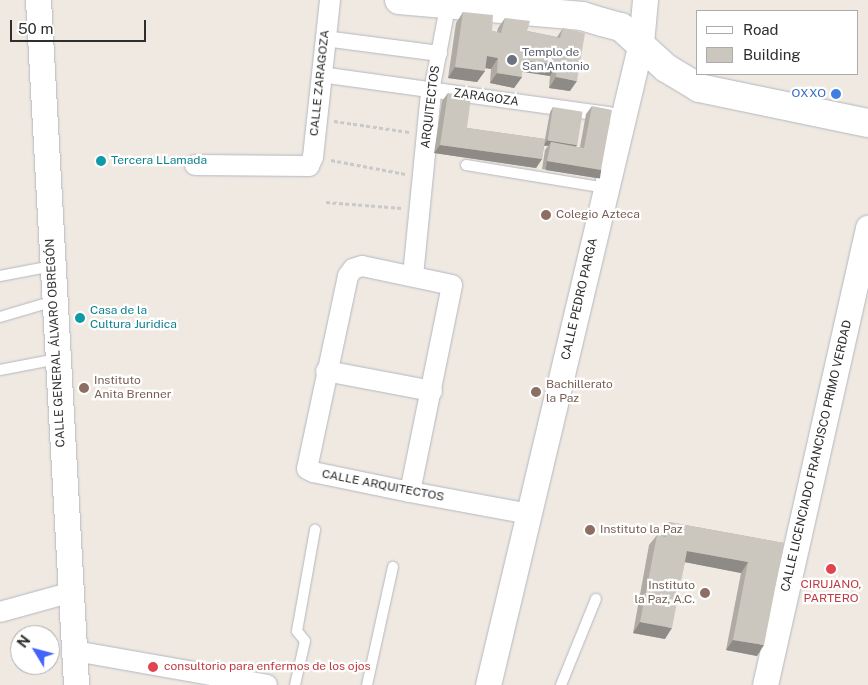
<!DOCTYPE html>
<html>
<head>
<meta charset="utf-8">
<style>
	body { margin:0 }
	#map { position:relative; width:868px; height:685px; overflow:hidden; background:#efe9e1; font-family:"Public Sans",sans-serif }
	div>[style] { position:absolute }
	.path>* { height:3px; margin-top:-1.5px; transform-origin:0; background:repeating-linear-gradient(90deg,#c9c9c9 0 4px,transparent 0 6.5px) }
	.roads { filter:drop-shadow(0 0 1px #b4b7c1) drop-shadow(0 0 1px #b4b7c1) }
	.service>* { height:10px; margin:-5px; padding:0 5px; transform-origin:5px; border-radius:5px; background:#fff }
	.pedestrian>* { height:15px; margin:-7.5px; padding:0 7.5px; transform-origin:7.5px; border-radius:7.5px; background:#fff }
	.minor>* { height:20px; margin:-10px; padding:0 10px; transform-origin:10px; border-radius:10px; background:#fff }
	.tertiary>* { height:25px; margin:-12.5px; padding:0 12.5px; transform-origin:12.5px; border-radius:12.5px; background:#fff }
	.secondary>* { height:28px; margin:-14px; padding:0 14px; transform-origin:14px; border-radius:14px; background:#fff }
	.wall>* { inset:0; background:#afaba4 }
	.shaded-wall>* { inset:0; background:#8e8b86; transform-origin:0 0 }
	.building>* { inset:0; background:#cbc7bf; transform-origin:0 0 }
	.dots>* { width:14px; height:14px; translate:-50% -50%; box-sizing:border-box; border:2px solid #fff; border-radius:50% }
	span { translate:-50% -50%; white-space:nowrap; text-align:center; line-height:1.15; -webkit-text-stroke:4.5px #fff; paint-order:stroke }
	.worship-label { font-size:12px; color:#5b616d }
	.left { translate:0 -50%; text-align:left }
	.street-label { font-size:12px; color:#2e2e2e }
	.shop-label { font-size:12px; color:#366cbe }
	.right { translate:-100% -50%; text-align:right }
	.culture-label { font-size:12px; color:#0d838f }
	.education-label { font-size:12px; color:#785e54 }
	.health-label { font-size:12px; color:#be3a42 }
	.legend { position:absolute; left:696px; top:10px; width:162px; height:65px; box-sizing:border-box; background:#fff; border:1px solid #ababab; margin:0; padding:6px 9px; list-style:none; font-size:15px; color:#2e2e2e }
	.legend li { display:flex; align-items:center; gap:10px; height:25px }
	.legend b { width:25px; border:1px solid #ababab }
	.north { position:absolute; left:10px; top:625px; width:50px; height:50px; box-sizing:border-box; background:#fff; border:1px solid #ababab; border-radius:50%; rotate:307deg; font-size:14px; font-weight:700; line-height:20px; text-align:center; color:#2e2e2e }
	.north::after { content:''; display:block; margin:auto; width:18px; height:22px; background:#4264fb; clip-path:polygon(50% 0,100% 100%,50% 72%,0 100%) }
	.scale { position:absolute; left:10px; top:20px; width:136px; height:22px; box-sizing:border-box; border:2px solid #2e2e2e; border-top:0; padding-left:6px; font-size:15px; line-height:18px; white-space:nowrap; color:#2e2e2e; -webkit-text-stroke:4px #fff; paint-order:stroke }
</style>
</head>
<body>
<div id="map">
	<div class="path">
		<i style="left:334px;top:121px;width:76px;rotate:8.3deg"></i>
		<i style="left:331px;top:160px;width:76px;rotate:10.6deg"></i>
		<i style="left:326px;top:202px;width:76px;rotate:4.5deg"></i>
	</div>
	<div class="roads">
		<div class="service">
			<i style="left:466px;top:165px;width:142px;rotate:9.3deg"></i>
			<i style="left:0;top:276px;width:53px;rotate:-10.9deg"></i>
			<i style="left:0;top:317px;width:56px;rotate:-16.5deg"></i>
			<i style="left:0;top:370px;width:58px;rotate:-10.9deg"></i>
			<i style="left:295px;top:685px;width:45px;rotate:-77.2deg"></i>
			<i style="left:305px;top:641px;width:13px;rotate:-129deg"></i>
			<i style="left:297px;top:631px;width:103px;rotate:-79.9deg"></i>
			<i style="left:367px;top:685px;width:121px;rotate:-77.6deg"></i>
			<i style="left:561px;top:685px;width:93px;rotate:-67.9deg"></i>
		</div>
		<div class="pedestrian">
			<i style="left:324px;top:38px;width:116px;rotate:7.4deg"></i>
			<i style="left:320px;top:74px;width:292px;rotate:7.9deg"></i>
			<i style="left:431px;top:91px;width:86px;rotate:-79.3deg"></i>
		</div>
		<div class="minor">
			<i style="left:195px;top:165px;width:114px;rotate:0.5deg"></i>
			<i style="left:309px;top:166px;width:10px;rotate:-66deg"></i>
			<i style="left:313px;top:157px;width:158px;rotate:-83.8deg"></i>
			<i style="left:413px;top:276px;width:186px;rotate:-84.4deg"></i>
			<i style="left:326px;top:371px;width:108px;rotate:10.7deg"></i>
			<i style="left:410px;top:492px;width:211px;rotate:-78.5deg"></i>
			<i style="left:452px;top:285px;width:92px;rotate:-168.1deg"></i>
			<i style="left:362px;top:266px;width:9px;rotate:162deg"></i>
			<i style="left:353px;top:269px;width:9px;rotate:126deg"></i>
			<i style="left:348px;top:276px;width:197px;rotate:102deg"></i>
			<i style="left:307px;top:469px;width:7px;rotate:27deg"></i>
			<i style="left:313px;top:472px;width:99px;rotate:11.7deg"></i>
			<i style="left:410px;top:492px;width:122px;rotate:10.4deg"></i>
			<i style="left:0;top:612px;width:72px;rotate:-15.4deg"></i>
			<i style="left:75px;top:651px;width:195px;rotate:10deg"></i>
		</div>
		<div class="tertiary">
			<i style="left:38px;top:0;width:686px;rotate:86.82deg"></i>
			<i style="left:488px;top:685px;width:660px;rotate:-76.6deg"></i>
			<i style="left:641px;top:43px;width:43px;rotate:-84.7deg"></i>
			<i style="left:765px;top:685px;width:469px;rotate:-77.3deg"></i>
		</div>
		<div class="secondary">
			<i style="left:399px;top:0;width:184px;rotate:5deg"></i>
			<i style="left:582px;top:16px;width:21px;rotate:17deg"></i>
			<i style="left:602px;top:22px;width:20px;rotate:15deg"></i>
			<i style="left:621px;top:27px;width:61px;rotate:42.3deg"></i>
			<i style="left:666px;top:68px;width:39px;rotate:31deg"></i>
			<i style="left:699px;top:88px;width:173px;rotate:11.7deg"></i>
		</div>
	</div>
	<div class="wall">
		<i style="clip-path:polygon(463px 12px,492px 31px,497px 32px,498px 28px,505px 18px,527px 31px,557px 37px,563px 28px,570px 91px,549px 88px,550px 76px,522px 71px,522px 77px,514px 88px,490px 83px,491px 69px,485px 68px,485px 71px,477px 82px,448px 78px,456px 23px)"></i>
		<i style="clip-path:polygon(448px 93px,467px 128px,545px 139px,550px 112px,553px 107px,577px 145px,576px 147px,580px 147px,586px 114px,592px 106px,601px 170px,596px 178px,542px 169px,545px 150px,548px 146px,544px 146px,542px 159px,536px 168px,434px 153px,442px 101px)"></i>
		<i style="clip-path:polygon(669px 522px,784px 543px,757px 656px,726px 650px,741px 573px,685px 562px,665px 639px,633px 633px,649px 545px,657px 535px,661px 536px,662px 533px)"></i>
	</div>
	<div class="shaded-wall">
		<i style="clip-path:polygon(487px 56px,498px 58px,491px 69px,479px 67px)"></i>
		<i style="clip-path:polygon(523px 60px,557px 65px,550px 76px,516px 71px)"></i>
		<i style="clip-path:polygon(455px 67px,485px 71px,477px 82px,448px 78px)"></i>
		<i style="clip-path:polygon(497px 73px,522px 77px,514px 88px,490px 83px)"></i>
		<i style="clip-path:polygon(556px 77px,577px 81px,570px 91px,549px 88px)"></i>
		<i style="clip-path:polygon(547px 140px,577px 145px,573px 150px,551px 142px,548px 146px,544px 145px)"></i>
		<i style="clip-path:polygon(440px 145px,542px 159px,536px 168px,434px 153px)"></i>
		<i style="left:547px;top:161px;width:55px;height:9px;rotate:9deg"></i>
		<i style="clip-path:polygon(687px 551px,748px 562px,741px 573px,679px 561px)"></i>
		<i style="clip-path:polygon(640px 622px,672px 628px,665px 639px,633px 633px)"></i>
		<i style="clip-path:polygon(733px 640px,764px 645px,757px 656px,726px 650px)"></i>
	</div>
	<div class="building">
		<i style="clip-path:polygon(463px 12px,493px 15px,492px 31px,501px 33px,505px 18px,530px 21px,527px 31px,560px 38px,563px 28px,585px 33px,577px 81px,556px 77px,557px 65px,523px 60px,522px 77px,497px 73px,498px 58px,487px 56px,485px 71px,455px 67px)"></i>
		<i style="clip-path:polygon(448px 93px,471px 97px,467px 128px,545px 139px,542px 159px,440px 145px)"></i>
		<i style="clip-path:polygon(592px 106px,612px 110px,601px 170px,547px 161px,551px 142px,584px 148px)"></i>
		<i style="left:553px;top:107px;width:30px;height:34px;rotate:9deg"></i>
		<i style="clip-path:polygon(669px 522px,784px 543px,764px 645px,733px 640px,748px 562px,687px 551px,672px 628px,640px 622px,657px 535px,666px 537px)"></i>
	</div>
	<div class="dots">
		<i style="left:512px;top:60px;background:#6b7280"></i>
		<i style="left:836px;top:94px;background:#3f7fe0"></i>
		<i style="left:101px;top:161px;background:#0f9aa8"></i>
		<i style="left:546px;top:215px;background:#8d6e63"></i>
		<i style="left:80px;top:318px;background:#0f9aa8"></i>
		<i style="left:84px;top:388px;background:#8d6e63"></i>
		<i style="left:536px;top:392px;background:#8d6e63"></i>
		<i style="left:590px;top:530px;background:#8d6e63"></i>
		<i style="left:831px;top:569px;background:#e0444e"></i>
		<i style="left:705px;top:593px;background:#8d6e63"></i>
		<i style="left:153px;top:667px;background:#e0444e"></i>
	</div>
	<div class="worship-label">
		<span class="left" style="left:522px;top:60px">Templo de<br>San Antonio</span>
	</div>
	<div class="street-label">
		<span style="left:320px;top:83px;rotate:-84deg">CALLE ZARAGOZA</span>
		<span style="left:486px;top:98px;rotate:8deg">ZARAGOZA</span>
		<span style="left:431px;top:107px;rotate:-83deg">ARQUITECTOS</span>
		<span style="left:580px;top:299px;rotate:-77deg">CALLE PEDRO PARGA</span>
		<span style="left:56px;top:343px;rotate:-93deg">CALLE GENERAL ÁLVARO OBREGÓN</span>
		<span style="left:817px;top:456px;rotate:-77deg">CALLE LICENCIADO FRANCISCO PRIMO VERDAD</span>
		<span style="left:383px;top:486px;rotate:11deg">CALLE ARQUITECTOS</span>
	</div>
	<div class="shop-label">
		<span class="right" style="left:826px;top:94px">OXXO</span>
	</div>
	<div class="culture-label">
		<span class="left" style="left:111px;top:161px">Tercera LLamada</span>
		<span class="left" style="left:90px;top:318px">Casa de la<br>Cultura Juridica</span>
	</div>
	<div class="education-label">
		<span class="left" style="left:556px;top:215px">Colegio Azteca</span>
		<span class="left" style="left:94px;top:388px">Instituto<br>Anita Brenner</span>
		<span class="left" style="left:546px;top:392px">Bachillerato<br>la Paz</span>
		<span class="left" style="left:600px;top:530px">Instituto la Paz</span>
		<span class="right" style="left:695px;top:593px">Instituto<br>la Paz, A.C.</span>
	</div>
	<div class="health-label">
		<span style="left:831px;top:592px">CIRUJANO,<br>PARTERO</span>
		<span class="left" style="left:164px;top:667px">consultorio para enfermos de los ojos</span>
	</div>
	<ul class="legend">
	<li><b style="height:6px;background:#fff"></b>Road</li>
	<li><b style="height:14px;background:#cbc7bf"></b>Building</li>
	</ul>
	<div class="north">N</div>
	<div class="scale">50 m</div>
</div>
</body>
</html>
